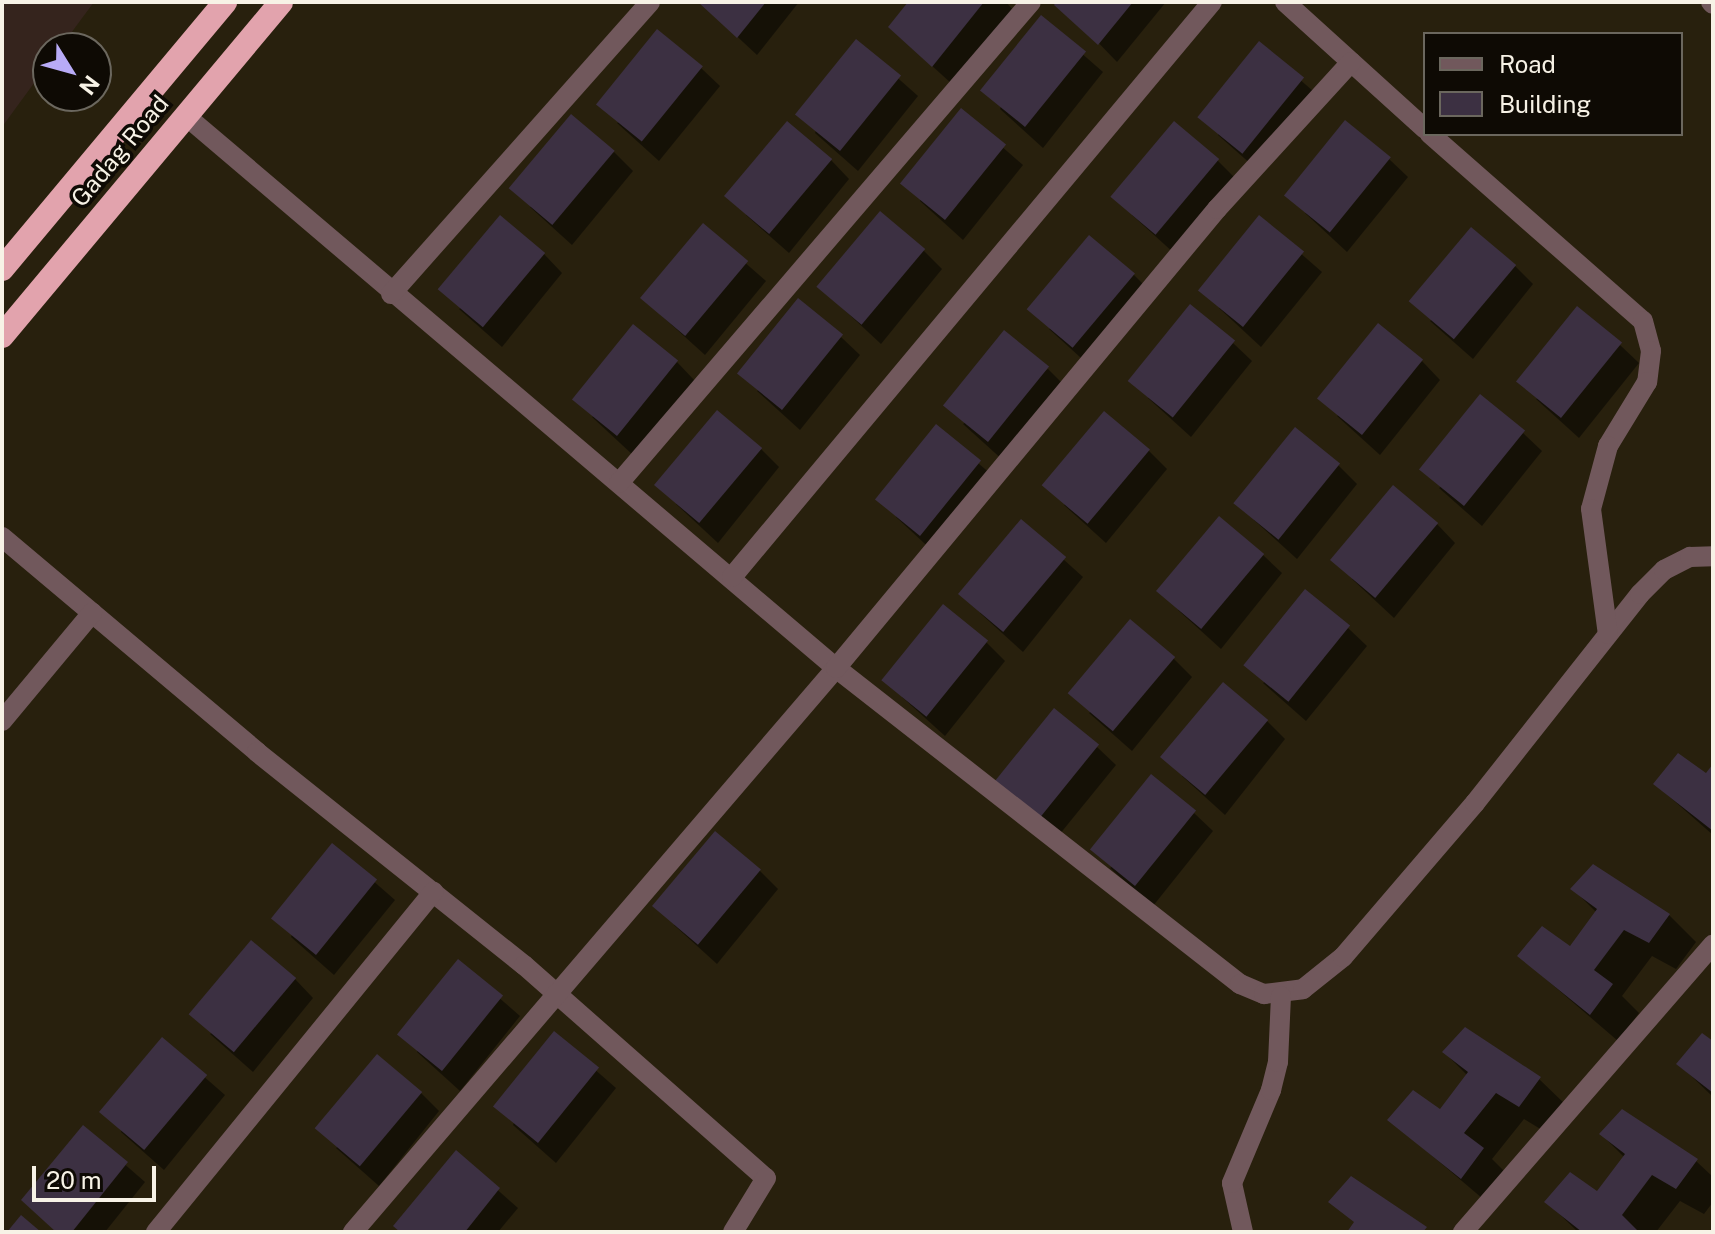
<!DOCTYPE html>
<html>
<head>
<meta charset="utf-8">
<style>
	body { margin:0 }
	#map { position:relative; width:1715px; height:1234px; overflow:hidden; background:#28200d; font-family:"Public Sans",sans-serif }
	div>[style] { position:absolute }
	.commercial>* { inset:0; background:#35241d }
	.shadow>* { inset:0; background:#0007 }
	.building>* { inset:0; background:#3c3042; transform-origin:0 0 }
	.minor>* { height:20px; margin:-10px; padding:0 10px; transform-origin:10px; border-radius:10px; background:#71585c }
	.highway>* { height:24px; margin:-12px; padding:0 12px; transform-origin:12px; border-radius:12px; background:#e2a3ad }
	span { translate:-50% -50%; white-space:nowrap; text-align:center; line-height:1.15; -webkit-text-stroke:7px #0e0a04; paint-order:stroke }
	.street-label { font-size:24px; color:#f7f2e6 }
	.frame { position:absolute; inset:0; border:4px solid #f7f2e6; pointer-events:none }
	.legend { position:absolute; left:1423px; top:32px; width:260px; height:104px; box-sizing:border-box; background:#0e0a04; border:2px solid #6b675e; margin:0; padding:10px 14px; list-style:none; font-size:24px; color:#f7f2e6 }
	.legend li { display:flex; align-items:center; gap:16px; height:40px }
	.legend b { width:40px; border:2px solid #6b675e }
	.north { position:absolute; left:32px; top:32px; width:80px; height:80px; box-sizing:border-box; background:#0e0a04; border:2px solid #6b675e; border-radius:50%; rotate:127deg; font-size:22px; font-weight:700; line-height:32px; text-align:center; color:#f7f2e6 }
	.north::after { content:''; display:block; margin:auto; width:28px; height:36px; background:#b8abf7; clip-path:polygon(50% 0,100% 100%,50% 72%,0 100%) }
	.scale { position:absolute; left:32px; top:1166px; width:124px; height:36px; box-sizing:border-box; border:4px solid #f7f2e6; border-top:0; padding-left:10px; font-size:24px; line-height:28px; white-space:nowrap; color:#f7f2e6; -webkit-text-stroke:6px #0e0a04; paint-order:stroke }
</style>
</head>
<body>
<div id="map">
	<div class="commercial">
		<i style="clip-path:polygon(2px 2px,94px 2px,60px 48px,48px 48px,48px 64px,2px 127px)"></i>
	</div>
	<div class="shadow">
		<i style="clip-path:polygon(700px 2px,799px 2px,757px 55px)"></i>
		<i style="clip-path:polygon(911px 2px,1006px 2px,1012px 9px,952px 84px,909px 45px)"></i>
		<i style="clip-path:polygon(1059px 2px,1166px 2px,1117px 62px)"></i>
		<i style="clip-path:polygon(1041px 18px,1103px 72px,1043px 148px,1000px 109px)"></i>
		<i style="clip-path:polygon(856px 41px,918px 96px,858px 171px,815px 133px)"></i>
		<i style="clip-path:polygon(1259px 44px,1321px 98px,1261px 173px,1218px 135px)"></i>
		<i style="clip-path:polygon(701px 68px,720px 86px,659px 161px,617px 123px)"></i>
		<i style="clip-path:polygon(961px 111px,1023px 165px,963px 240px,920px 201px)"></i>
		<i style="clip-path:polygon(614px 152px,633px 171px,572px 245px,530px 207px)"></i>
		<i style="clip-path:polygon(1389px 159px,1408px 177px,1347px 252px,1305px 213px)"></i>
		<i style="clip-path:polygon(831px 160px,849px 179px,789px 253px,746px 215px)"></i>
		<i style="clip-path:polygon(1217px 160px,1236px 179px,1175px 254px,1132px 215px)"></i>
		<i style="clip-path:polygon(1260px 218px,1322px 272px,1261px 347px,1219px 308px)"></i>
		<i style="clip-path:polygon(703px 226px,766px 281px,705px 355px,663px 317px)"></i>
		<i style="clip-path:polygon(923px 250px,942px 269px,881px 344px,839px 305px)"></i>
		<i style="clip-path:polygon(544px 254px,562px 273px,502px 347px,459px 309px)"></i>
		<i style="clip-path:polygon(1515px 266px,1533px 284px,1473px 359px,1430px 321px)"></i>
		<i style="clip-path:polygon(1133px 274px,1152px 293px,1091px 367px,1049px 329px)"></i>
		<i style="clip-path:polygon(841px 337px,860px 355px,800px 430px,757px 391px)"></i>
		<i style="clip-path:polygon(1233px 343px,1252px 361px,1191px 437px,1148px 398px)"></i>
		<i style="clip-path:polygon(1620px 345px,1639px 363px,1579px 438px,1536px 399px)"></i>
		<i style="clip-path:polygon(1422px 361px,1440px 380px,1380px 455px,1337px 416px)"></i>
		<i style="clip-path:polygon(677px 362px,695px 381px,634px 456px,592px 417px)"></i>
		<i style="clip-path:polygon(1048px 369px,1066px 387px,1005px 462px,963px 424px)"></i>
		<i style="clip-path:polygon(936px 427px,999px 481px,938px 556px,896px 517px)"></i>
		<i style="clip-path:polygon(1523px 433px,1542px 451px,1482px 526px,1439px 488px)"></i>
		<i style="clip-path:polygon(761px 449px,779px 467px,718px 543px,676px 504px)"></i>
		<i style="clip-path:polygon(1148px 450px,1167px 469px,1106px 543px,1064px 505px)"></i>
		<i style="clip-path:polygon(1338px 465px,1357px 484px,1297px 559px,1254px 520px)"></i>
		<i style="clip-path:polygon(1022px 522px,1083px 577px,1023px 652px,980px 613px)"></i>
		<i style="clip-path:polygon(1437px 524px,1455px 543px,1394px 618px,1352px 579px)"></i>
		<i style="clip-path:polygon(1263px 555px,1282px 573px,1221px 649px,1178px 610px)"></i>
		<i style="clip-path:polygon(1348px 628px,1367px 646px,1306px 721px,1263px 683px)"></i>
		<i style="clip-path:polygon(986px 642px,1005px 661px,945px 736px,902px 697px)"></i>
		<i style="clip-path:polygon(1173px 658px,1192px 677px,1132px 751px,1089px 713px)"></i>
		<i style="clip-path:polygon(1267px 721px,1285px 739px,1225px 815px,1182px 776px)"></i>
		<i style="clip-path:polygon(1097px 747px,1116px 765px,1055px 840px,1013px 801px)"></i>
		<i style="clip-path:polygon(1713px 767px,1713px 835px,1655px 784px,1706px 776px)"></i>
		<i style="clip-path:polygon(1194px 813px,1213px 831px,1153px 906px,1110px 868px)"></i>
		<i style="clip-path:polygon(332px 845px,395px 900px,334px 975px,291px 937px)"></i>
		<i style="clip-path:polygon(759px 870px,778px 889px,717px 964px,674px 925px)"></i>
		<i style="clip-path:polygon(1573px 889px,1669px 915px,1696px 942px,1676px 969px,1652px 956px,1622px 996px,1639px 1013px,1618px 1041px,1519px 956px,1570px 949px,1597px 913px)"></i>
		<i style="clip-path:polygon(458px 962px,520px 1016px,460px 1091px,417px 1052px)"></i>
		<i style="clip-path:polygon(295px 979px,313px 998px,253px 1072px,210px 1034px)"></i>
		<i style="clip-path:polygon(554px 1034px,616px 1088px,556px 1163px,513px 1125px)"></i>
		<i style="clip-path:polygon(162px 1040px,225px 1095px,164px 1170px,121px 1132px)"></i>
		<i style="clip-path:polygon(1713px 1044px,1713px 1097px,1679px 1064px)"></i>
		<i style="clip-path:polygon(1444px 1052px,1539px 1079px,1567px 1106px,1547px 1133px,1524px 1119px,1492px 1159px,1510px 1177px,1489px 1204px,1390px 1120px,1441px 1112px,1468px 1076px)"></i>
		<i style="clip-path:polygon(421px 1093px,439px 1111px,379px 1186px,336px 1148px)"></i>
		<i style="clip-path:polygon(83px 1128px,145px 1182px,105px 1232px,57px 1232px)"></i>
		<i style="clip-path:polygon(1601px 1134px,1696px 1161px,1713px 1177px,1713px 1202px,1704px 1214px,1680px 1201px,1656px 1232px,1578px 1232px,1547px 1202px,1598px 1194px,1625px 1158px)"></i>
		<i style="clip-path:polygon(456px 1153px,518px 1208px,498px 1232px,402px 1232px)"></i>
	</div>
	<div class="building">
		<i style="clip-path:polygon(698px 2px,766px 2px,737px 38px)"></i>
		<i style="clip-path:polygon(908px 2px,984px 2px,932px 67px,888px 27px)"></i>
		<i style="clip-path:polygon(1056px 2px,1133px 2px,1098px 45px,1054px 5px)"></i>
		<i style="left:1041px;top:15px;width:58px;height:97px;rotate:39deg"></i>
		<i style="left:657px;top:29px;width:59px;height:97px;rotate:39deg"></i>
		<i style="left:856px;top:39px;width:58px;height:97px;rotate:39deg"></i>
		<i style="left:1259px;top:41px;width:58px;height:98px;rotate:39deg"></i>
		<i style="left:961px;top:108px;width:58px;height:97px;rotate:39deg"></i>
		<i style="left:571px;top:114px;width:57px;height:97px;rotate:40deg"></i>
		<i style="left:1345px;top:120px;width:59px;height:97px;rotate:39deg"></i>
		<i style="left:787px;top:121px;width:59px;height:98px;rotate:40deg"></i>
		<i style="left:1174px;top:121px;width:59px;height:99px;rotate:40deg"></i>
		<i style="left:880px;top:211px;width:59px;height:99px;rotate:40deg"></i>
		<i style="left:500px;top:215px;width:59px;height:97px;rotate:40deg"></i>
		<i style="left:1259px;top:215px;width:58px;height:97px;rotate:39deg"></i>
		<i style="left:703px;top:223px;width:59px;height:98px;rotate:40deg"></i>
		<i style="left:1471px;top:227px;width:59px;height:97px;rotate:40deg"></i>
		<i style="left:1089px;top:235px;width:60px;height:97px;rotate:40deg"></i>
		<i style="left:798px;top:298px;width:58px;height:97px;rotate:39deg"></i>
		<i style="left:1190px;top:304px;width:58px;height:99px;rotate:39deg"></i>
		<i style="left:1577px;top:306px;width:58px;height:97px;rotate:39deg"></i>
		<i style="left:1378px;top:323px;width:58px;height:97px;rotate:39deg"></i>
		<i style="left:633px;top:324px;width:58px;height:97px;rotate:39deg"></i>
		<i style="left:1004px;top:330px;width:58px;height:97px;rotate:39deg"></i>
		<i style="left:1480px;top:394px;width:58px;height:97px;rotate:39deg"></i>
		<i style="left:717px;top:410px;width:59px;height:98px;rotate:40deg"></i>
		<i style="left:1104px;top:411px;width:60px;height:97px;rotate:40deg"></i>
		<i style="left:936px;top:424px;width:58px;height:97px;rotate:39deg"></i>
		<i style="left:1295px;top:427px;width:58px;height:98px;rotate:39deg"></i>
		<i style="left:1393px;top:485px;width:59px;height:98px;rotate:40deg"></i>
		<i style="left:1219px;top:516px;width:59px;height:98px;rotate:40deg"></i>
		<i style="left:1021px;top:519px;width:59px;height:98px;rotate:40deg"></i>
		<i style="left:1305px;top:589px;width:58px;height:98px;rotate:39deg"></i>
		<i style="left:943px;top:604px;width:58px;height:98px;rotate:39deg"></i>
		<i style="left:1130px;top:619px;width:59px;height:97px;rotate:40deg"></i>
		<i style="left:1223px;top:682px;width:59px;height:98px;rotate:40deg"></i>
		<i style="left:1054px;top:708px;width:58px;height:97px;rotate:39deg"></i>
		<i style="clip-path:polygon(1678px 753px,1706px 773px,1713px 764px,1713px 831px,1653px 784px)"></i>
		<i style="left:1151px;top:774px;width:58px;height:97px;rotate:39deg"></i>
		<i style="left:715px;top:831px;width:60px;height:98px;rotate:40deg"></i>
		<i style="left:332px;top:843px;width:58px;height:97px;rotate:39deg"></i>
		<i style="clip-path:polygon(1593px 864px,1670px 914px,1649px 943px,1624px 930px,1594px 970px,1613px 984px,1590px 1015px,1517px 956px,1542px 926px,1570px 946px,1597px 909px,1570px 889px)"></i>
		<i style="left:251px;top:940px;width:59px;height:97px;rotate:40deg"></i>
		<i style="left:458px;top:959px;width:58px;height:97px;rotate:39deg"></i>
		<i style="clip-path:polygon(1465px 1027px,1541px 1077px,1519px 1107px,1496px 1093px,1464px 1133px,1484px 1148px,1461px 1179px,1387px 1120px,1413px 1090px,1440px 1109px,1468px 1072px,1442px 1052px)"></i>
		<i style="left:554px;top:1031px;width:58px;height:97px;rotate:39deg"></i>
		<i style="clip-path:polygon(1702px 1033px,1713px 1041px,1713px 1093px,1676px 1064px)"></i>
		<i style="left:162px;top:1037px;width:59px;height:98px;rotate:40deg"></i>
		<i style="left:377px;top:1054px;width:59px;height:97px;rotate:40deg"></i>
		<i style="clip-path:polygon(1622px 1109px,1698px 1159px,1676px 1189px,1652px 1175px,1622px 1215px,1639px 1232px,1582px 1232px,1544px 1202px,1570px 1172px,1597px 1191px,1625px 1154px,1599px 1134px)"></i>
		<i style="clip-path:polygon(83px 1125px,128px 1162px,72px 1232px,56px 1232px,21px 1200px)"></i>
		<i style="clip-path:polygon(456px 1150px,500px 1188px,465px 1232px,400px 1232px,393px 1226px)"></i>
		<i style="clip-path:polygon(1351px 1176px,1427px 1227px,1423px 1232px,1347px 1232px,1354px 1222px,1328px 1202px)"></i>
		<i style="clip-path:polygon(21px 1215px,41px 1232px,7px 1232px)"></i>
	</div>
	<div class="minor">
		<i style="left:1285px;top:2px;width:189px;rotate:42.2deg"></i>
		<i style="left:1711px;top:2px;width:3px;rotate:45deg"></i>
		<i style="left:186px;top:116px;width:853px;rotate:40.34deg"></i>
		<i style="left:836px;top:668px;width:513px;rotate:38.03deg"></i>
		<i style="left:1240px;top:984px;width:26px;rotate:23deg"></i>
		<i style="left:1264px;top:994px;width:39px;rotate:-7deg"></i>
		<i style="left:1303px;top:989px;width:51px;rotate:-38.7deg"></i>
		<i style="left:1343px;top:957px;width:203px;rotate:-49.4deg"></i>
		<i style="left:1475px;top:803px;width:266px;rotate:-51.7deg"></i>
		<i style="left:1640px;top:594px;width:34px;rotate:-45deg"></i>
		<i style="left:1664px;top:570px;width:29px;rotate:-27deg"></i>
		<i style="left:1690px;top:557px;width:23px;rotate:-2deg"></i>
		<i style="left:1430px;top:134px;width:283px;rotate:41.3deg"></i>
		<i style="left:1643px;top:321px;width:31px;rotate:75deg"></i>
		<i style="left:1651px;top:351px;width:31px;rotate:97deg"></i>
		<i style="left:1647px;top:382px;width:75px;rotate:121.4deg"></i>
		<i style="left:1608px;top:446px;width:65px;rotate:105.1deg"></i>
		<i style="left:1591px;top:509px;width:126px;rotate:82.3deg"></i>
		<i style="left:391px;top:294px;width:390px;rotate:-48.4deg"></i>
		<i style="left:619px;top:483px;width:633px;rotate:-49.42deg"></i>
		<i style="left:2px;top:537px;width:334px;rotate:40.1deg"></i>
		<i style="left:257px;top:752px;width:342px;rotate:38.6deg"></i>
		<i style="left:524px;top:965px;width:322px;rotate:41.4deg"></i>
		<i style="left:766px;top:1178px;width:63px;rotate:121.4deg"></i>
		<i style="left:732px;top:577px;width:749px;rotate:-50.15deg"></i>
		<i style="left:2px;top:721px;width:141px;rotate:-50.2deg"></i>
		<i style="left:156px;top:1232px;width:439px;rotate:-50.8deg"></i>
		<i style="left:353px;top:1232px;width:743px;rotate:-49.42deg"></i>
		<i style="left:836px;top:668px;width:597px;rotate:-50.31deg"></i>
		<i style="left:1217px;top:209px;width:199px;rotate:-47.6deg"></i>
		<i style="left:1243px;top:1232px;width:50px;rotate:-102.7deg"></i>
		<i style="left:1232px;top:1183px;width:101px;rotate:-67.2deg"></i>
		<i style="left:1271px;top:1090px;width:29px;rotate:-76deg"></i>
		<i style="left:1278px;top:1062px;width:66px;rotate:-87.4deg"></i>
		<i style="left:1463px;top:1232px;width:381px;rotate:-49deg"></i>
	</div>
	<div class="highway">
		<i style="left:2px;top:269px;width:348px;rotate:-50.1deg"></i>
		<i style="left:2px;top:336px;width:435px;rotate:-50.1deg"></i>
	</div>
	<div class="street-label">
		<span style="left:120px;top:151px;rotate:-50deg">Gadag Road</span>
	</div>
	<div class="frame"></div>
	<ul class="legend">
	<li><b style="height:10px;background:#71585c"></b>Road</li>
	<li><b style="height:22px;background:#3c3042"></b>Building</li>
	</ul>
	<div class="north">N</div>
	<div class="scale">20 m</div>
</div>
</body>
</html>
